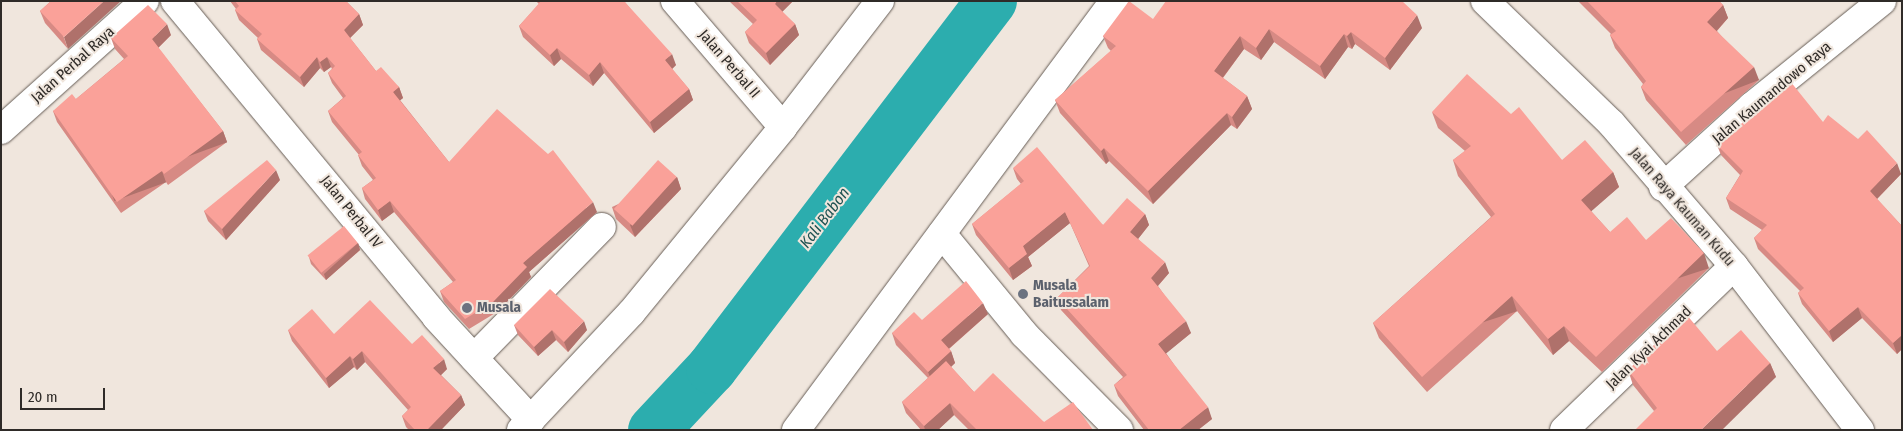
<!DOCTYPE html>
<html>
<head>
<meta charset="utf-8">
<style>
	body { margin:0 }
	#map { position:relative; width:1903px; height:431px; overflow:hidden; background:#f0e6dd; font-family:"Fira Sans Condensed",sans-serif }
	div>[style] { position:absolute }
	.river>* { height:51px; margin:-25.5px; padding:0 25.5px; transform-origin:25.5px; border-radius:25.5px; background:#2cadae }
	.roads { filter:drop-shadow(0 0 1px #665d56) drop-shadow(0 0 1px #665d56) }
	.minor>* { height:28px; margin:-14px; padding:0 14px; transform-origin:14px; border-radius:14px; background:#fff }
	.wall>* { inset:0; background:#d78a84 }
	.shaded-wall>* { inset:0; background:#af716b; transform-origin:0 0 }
	.building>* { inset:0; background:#faa199; transform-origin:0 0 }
	.dots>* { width:14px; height:14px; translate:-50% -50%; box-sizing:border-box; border:2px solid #f0e6dd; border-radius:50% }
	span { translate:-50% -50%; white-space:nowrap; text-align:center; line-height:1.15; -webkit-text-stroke:4px #f0e6dd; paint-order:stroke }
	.street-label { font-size:15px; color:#2f2b28 }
	.worship-label { font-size:15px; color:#5b616d; font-weight:700 }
	.left { translate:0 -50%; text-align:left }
	.water-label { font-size:16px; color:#1f5353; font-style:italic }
	.frame { position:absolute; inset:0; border:2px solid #2f2b28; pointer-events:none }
	.scale { position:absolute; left:20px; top:388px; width:85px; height:22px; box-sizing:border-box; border:2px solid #2f2b28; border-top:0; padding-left:6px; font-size:15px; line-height:18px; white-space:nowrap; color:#2f2b28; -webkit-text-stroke:4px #f0e6dd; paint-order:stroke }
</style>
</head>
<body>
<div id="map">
	<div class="river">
		<i style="left:653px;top:430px;width:85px;rotate:-46.9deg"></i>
		<i style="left:711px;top:368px;width:462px;rotate:-52.7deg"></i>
	</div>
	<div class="roads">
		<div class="minor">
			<i style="left:175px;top:1px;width:410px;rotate:50.4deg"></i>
			<i style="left:436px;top:317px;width:140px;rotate:47.3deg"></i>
			<i style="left:675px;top:1px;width:166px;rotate:49.4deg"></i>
			<i style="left:1485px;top:1px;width:175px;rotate:44.1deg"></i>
			<i style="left:1611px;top:123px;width:189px;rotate:49.3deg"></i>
			<i style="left:1734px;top:266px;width:207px;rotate:52.5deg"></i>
			<i style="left:1px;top:130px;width:193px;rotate:-41.9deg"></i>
			<i style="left:1663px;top:187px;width:120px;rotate:-42.3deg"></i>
			<i style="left:1752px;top:106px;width:167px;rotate:-38.9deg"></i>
			<i style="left:942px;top:234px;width:129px;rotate:50.6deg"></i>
			<i style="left:1024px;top:334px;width:135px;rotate:45.3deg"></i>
			<i style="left:474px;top:358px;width:183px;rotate:-45.7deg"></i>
			<i style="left:521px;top:430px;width:161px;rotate:-46.8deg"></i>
			<i style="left:631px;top:313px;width:240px;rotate:-50.7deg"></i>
			<i style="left:783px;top:127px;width:159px;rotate:-52.4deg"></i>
			<i style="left:796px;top:430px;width:534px;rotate:-53.45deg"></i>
			<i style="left:1564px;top:430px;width:236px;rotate:-44deg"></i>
		</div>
	</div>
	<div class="wall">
		<i style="clip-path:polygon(51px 1px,68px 49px,45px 23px,40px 11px)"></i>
		<i style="clip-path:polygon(230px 1px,346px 1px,359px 14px,363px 25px,350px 38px,376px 71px,399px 87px,403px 98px,400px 100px,449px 162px,597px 212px,529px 272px,531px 277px,497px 312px,469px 329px,444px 302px,440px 291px,453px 282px,394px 212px,382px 221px,365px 199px,362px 188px,373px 180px,362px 166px,358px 155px,359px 155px,332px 122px,328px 111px,343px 98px,332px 83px,328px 73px,332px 69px,331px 67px,324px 72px,320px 68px,304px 87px,261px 50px,257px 39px,258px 38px,239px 20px,235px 10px,236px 9px)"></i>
		<i style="clip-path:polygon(536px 1px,624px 1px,676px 65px,672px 69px,689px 89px,693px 100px,654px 133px,604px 73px,593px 86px,561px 59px,554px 66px,523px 37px,519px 26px,539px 4px)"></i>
		<i style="clip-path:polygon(729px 1px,793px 1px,782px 12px,795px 24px,799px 35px,770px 65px,749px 43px,745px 32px,753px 24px)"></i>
		<i style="clip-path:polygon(1578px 1px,1719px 1px,1723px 5px,1728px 18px,1717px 31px,1759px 80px,1686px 145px,1646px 100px,1641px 87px,1643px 84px,1615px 48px,1610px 35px,1611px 34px)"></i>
		<i style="clip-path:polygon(1153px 19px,1422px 28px,1390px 70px,1355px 44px,1352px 49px,1348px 47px,1325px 79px,1274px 42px,1261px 60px,1244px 49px,1223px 78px,1247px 96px,1252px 109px,1237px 129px,1231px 125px,1153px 204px,1109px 161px,1106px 164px,1060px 113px,1055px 100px,1111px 51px,1108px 48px,1103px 36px)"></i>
		<i style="clip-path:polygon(171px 35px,158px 48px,223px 131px,227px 142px,168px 185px,166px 182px,121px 213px,57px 122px,53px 111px,76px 99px,124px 59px,115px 49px,111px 38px)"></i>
		<i style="clip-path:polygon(1432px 112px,1562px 160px,1613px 172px,1619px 187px,1591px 211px,1610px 232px,1646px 240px,1709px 268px,1602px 372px,1569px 341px,1553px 355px,1517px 311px,1427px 392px,1379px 338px,1373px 323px,1491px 217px,1458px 176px,1453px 160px,1465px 151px,1438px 128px)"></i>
		<i style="clip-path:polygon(1823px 122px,1901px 174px,1877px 199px,1902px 226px,1902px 349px,1897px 354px,1862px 318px,1833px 342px,1802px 304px,1798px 293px,1800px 291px,1758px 249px,1754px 238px,1762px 230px,1730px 209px,1726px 198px,1740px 175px,1721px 155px,1717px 145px)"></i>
		<i style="clip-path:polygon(1013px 168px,1103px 225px,1145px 214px,1149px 225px,1138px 239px,1169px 273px,1158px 286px,1191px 333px,1166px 353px,1212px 419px,1198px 430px,1144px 430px,1118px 396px,1114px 385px,1123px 377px,1061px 310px,1057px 298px,1089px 266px,1070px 223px,1028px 257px,1032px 266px,1013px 280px,976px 235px,972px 224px,1021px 184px,1017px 179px)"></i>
		<i style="clip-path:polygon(677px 177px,681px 189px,635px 237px,616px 219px,612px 207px)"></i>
		<i style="clip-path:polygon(280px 180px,226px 240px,208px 221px,204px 211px)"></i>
		<i style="clip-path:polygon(358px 243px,360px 250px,326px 280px,311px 264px,309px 257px)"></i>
		<i style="clip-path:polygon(988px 314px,949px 349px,951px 351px,955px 363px,951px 367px,974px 392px,1044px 422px,1093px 430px,969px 430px,954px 415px,938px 430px,921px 430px,906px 413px,902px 402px,928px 378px,896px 345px,892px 333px,922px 320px)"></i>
		<i style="clip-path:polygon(514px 325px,587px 330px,568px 352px,556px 340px,538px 356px,518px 335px)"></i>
		<i style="clip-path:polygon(288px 330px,334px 334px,412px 344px,447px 369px,441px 375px,461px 395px,465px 405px,441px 430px,409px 430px,406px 427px,402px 416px,408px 410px,365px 362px,357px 370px,354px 367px,329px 388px,292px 341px)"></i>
		<i style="clip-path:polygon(1717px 351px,1770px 363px,1776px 377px,1654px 411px,1633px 385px,1628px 370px)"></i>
	</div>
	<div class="shaded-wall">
		<i style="clip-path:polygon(104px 1px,121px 1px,68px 49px,64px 37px)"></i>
		<i style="clip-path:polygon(777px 1px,793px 1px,779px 15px,775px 4px)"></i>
		<i style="clip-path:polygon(1723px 5px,1728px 18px,1712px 36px,1707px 22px)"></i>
		<i style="clip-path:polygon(359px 14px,363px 25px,348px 40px,344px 30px)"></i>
		<i style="clip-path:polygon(1417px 15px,1422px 28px,1390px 70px,1385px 58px)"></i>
		<i style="clip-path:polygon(167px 24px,171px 35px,156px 50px,152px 39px)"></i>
		<i style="clip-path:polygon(795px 24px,799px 35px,770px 65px,766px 53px)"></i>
		<i style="clip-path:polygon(1269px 29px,1274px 42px,1261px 60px,1256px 48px)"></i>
		<i style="clip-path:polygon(1351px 32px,1355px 44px,1352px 49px,1347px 36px)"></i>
		<i style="clip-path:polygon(1344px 34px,1348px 47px,1325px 79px,1320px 66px)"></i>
		<i style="clip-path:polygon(1240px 36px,1244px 49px,1218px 84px,1214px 71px)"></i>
		<i style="clip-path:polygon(557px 48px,561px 59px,554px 66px,550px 55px)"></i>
		<i style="clip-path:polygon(672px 54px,676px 65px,669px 72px,665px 60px)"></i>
		<i style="clip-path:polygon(317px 57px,320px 68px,304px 87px,300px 77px)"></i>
		<i style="clip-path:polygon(327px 57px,331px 67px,324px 72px,320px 62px)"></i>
		<i style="clip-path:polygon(600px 62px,604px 73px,593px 86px,589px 75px)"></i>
		<i style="left:1754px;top:67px;width:14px;height:98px;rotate:69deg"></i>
		<i style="clip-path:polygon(399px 87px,403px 98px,397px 103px,393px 92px)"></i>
		<i style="clip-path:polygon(689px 89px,693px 100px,654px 133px,650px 122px)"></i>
		<i style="clip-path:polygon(1247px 96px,1252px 109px,1237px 129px,1232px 117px)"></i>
		<i style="clip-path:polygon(1227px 113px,1231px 125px,1153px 204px,1148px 191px)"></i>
		<i style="left:223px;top:131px;width:12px;height:73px;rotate:70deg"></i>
		<i style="clip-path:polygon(1104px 148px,1109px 161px,1106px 164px,1101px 151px)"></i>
		<i style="clip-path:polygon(1897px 163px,1901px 174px,1874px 202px,1870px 191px)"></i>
		<i style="clip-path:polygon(276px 170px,280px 180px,226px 240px,222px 229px)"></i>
		<i style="left:162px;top:171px;width:12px;height:55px;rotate:70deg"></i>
		<i style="clip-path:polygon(1613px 172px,1619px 187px,1587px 215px,1581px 200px)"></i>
		<i style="clip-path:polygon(677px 177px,681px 189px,635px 237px,630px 225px)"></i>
		<i style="clip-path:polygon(390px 201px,394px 212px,382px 221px,378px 210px)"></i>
		<i style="clip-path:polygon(593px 202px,597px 212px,529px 272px,531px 277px,497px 312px,493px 302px,523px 263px)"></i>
		<i style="clip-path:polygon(1065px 212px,1070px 223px,1028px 257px,1032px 266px,1013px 280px,1009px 268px,1023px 246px)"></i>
		<i style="clip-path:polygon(1145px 214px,1149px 225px,1134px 244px,1130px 232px)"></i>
		<i style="clip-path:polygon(358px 243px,360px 250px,326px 280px,324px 274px)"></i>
		<i style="left:1704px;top:253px;width:16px;height:150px;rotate:72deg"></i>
		<i style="clip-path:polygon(1165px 262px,1169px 273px,1155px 289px,1151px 278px)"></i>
		<i style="left:1512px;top:296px;width:16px;height:121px;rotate:72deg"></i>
		<i style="clip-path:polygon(983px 303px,988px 314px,945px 352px,941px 340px)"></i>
		<i style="clip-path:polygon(1858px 307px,1862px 318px,1833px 342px,1829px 331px)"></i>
		<i style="clip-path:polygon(584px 321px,587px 330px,568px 352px,564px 342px)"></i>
		<i style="clip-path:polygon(1186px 321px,1191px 333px,1163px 356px,1158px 344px)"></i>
		<i style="clip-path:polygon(1564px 326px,1569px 341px,1553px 355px,1548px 339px)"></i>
		<i style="clip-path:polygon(552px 330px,556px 340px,538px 356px,534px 347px)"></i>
		<i style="clip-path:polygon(1902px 335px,1902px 349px,1897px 354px,1893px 343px)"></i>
		<i style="clip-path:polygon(362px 351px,365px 362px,357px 370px,353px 359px)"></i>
		<i style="clip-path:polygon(951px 351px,955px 363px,933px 384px,928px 372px)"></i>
		<i style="clip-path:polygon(350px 356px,354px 367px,329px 388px,326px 378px)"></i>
		<i style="clip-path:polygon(444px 359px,447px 369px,437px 379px,433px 368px)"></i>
		<i style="clip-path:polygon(1770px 363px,1776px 377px,1722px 430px,1701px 430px)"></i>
		<i style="clip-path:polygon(461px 395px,465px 405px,441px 430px,427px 430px)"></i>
		<i style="clip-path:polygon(950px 403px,954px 415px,938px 430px,925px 430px,924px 426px)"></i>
		<i style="clip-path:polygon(1208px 407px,1212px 419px,1198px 430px,1179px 430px)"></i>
	</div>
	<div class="building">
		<i style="clip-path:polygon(51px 1px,104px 1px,64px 37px,40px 11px)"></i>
		<i style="clip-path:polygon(235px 1px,346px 1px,359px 14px,344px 30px,376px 71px,381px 67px,399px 87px,393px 92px,449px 162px,497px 109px,548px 154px,553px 150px,593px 202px,523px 263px,527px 267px,493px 302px,465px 319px,440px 291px,456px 280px,390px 201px,378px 210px,362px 188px,376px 178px,358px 155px,362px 152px,328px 111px,346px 96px,328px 73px,335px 66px,327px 57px,320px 62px,317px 57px,300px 77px,257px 39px,262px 34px,235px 10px,239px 6px)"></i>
		<i style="clip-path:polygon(541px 1px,624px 1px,672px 54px,665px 60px,689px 89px,650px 122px,600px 62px,589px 75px,557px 48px,550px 55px,519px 26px)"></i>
		<i style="clip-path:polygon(737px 1px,777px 1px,775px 4px,795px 24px,766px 53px,745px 32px,757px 20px)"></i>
		<i style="clip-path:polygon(1129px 1px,1153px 19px,1166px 1px,1402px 1px,1417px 15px,1385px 58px,1351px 32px,1347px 36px,1344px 34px,1320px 66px,1269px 29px,1256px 48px,1240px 36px,1214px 71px,1247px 96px,1232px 117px,1227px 113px,1148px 191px,1104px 148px,1101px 151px,1055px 100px,1116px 46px,1103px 36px)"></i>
		<i style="clip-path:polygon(1587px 1px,1719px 1px,1723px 5px,1707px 22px,1754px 67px,1681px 132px,1641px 87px,1646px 81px,1610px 35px,1616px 31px)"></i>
		<i style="clip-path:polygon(148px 5px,167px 24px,152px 39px,223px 131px,164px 174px,162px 171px,117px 202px,53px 111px,72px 94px,76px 99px,128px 56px,111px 38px)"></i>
		<i style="clip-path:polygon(1467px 74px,1511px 114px,1519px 107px,1562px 160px,1585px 140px,1613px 172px,1581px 200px,1610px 232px,1627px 217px,1646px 240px,1671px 218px,1704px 253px,1596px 357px,1564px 326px,1548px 339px,1512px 296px,1422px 377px,1373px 323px,1495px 214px,1453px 160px,1471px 146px,1432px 112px)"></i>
		<i style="clip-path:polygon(1790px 81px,1823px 122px,1828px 115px,1858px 139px,1867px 130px,1897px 163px,1870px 191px,1902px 226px,1902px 335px,1893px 343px,1858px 307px,1829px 331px,1798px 293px,1804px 288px,1754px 238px,1767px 225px,1726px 198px,1743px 171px,1717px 145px)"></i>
		<i style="clip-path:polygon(1037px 147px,1103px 225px,1127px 198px,1145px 214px,1130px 232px,1165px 262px,1151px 278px,1186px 321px,1158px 344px,1208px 407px,1179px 430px,1149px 430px,1114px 385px,1127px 375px,1057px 298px,1090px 266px,1065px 212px,1023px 246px,1027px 254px,1009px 268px,972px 224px,1024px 181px,1013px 168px)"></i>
		<i style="clip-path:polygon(267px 160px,276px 170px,222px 229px,204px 211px)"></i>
		<i style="left:658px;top:160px;width:25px;height:66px;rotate:42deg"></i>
		<i style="left:344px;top:226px;width:22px;height:47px;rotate:51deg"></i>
		<i style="clip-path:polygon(966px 281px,983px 303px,941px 340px,951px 351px,928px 372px,892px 333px,914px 312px,922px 320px)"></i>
		<i style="clip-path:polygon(550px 289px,584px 321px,564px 342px,552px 330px,534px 347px,514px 325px)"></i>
		<i style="clip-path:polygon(370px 300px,412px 344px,422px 335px,444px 359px,433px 368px,461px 395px,427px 430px,415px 430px,402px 416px,411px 407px,362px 351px,353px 359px,350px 356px,326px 378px,288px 330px,312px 309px,334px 334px)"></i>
		<i style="clip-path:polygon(1686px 314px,1717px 351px,1741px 330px,1770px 363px,1701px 430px,1635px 430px,1657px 408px,1628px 370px)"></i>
		<i style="clip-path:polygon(946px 361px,974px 392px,993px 373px,1044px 422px,1073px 402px,1093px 430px,977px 430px,950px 403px,924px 426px,902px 402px)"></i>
	</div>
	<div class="dots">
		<i style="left:1023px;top:294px;background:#6b7280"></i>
		<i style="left:467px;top:308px;background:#6b7280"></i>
	</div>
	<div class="street-label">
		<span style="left:729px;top:64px;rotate:49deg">Jalan Perbal II</span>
		<span style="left:73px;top:65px;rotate:-42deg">Jalan Perbal Raya</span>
		<span style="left:1772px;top:93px;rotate:-40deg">Jalan Kaumandowo Raya</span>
		<span style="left:1682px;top:207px;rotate:49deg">Jalan Raya Kauman Kudu</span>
		<span style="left:351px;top:212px;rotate:51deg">Jalan Perbal IV</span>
		<span style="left:1649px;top:348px;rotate:-44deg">Jalan Kyai Achmad</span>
	</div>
	<div class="worship-label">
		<span class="left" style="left:1033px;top:294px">Musala<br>Baitussalam</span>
		<span class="left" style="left:477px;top:308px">Musala</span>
	</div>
	<div class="water-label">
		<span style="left:825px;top:218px;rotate:-53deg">Kali Babon</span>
	</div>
	<div class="frame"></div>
	<div class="scale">20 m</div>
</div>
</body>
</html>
